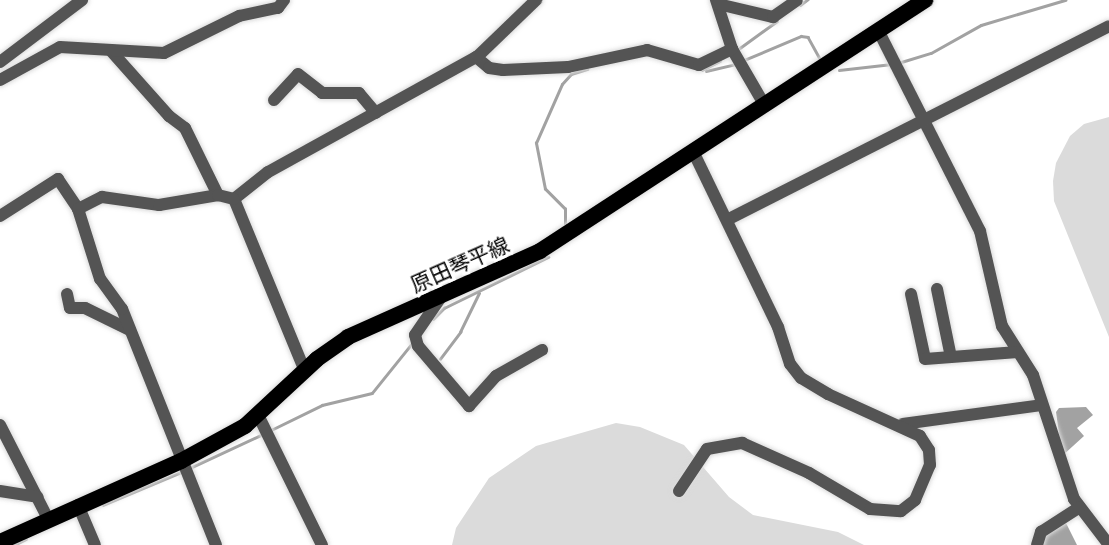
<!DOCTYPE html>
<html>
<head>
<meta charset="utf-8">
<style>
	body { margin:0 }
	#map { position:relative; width:1109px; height:545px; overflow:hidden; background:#fff; font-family:Cabin,"Noto Sans JP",sans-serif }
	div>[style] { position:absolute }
	.green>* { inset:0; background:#dbdbdb }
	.water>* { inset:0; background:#a2a2a2 }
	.stream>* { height:2.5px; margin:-1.25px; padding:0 1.25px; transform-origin:1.25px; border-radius:1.25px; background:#a2a2a2 }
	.roads { filter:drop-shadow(0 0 2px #dbdbdb) drop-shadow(0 0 2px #dbdbdb) }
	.minor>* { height:12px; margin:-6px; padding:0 6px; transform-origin:6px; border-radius:6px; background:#545454 }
	.major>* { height:16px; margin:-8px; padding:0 8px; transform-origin:8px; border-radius:8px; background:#000 }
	span { translate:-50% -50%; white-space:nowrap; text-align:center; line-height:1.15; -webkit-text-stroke:6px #fff; paint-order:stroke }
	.street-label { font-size:21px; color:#000 }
</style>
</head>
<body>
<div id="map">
	<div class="green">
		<i style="clip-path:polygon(1109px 117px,1109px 337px,1054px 201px,1053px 181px,1056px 163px,1070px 136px,1084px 124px)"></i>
		<i style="clip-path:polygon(616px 423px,640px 427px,684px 445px,729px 497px,753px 515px,838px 532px,864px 545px,452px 545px,456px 528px,489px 478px,536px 446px)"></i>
	</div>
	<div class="water">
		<i style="clip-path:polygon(1086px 407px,1093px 415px,1077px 428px,1084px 436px,1062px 456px,1056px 412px,1059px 408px)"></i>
		<i style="clip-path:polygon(1066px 523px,1077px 545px,1039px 545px,1041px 537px)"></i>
	</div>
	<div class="stream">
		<i style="left:800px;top:5px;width:9px;rotate:-36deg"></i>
		<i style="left:737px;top:50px;width:49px;rotate:-35.9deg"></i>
		<i style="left:742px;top:61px;width:64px;rotate:-23deg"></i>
		<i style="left:801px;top:36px;width:7px;rotate:8deg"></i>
		<i style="left:808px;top:37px;width:25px;rotate:61deg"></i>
		<i style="left:898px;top:63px;width:34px;rotate:-17deg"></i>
		<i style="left:931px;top:53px;width:57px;rotate:-29.2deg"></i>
		<i style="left:981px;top:25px;width:88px;rotate:-16.6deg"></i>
		<i style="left:702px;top:70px;width:20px;rotate:-27deg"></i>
		<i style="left:839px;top:70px;width:53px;rotate:-6.5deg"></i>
		<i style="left:706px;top:71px;width:31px;rotate:-13deg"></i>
		<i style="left:565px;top:224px;width:15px;rotate:-90deg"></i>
		<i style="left:565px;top:209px;width:28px;rotate:-135deg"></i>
		<i style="left:545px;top:189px;width:47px;rotate:-101.1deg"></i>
		<i style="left:536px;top:143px;width:64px;rotate:-66.2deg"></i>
		<i style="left:562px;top:84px;width:13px;rotate:-48deg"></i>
		<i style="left:571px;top:74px;width:17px;rotate:-17deg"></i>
		<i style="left:433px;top:319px;width:16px;rotate:-45deg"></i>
		<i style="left:444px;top:308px;width:116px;rotate:-26.1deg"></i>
		<i style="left:440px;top:359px;width:34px;rotate:-53deg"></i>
		<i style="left:460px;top:332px;width:43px;rotate:-64deg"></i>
		<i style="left:269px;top:431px;width:59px;rotate:-26.1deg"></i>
		<i style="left:322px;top:405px;width:51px;rotate:-13.5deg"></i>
		<i style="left:372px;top:393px;width:65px;rotate:-51.2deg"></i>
		<i style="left:190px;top:468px;width:81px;rotate:-25deg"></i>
		<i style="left:103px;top:505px;width:88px;rotate:-22.8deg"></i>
		<i style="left:14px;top:545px;width:13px;rotate:-27deg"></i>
	</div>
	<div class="roads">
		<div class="minor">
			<i style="left:716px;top:0;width:52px;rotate:71.9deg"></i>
			<i style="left:732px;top:49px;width:66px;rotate:59.9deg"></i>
			<i style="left:718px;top:4px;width:57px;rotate:13.3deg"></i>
			<i style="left:773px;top:17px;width:29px;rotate:-35deg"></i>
			<i style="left:878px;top:30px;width:225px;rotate:63.1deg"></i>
			<i style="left:980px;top:231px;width:98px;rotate:77deg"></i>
			<i style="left:1002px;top:326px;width:58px;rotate:57.7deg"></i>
			<i style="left:1033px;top:375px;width:131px;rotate:71.7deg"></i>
			<i style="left:1074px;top:499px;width:58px;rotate:52.7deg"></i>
			<i style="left:112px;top:52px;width:86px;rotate:48.3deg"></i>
			<i style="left:169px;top:116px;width:20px;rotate:37deg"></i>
			<i style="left:185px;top:128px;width:75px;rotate:63.8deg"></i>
			<i style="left:476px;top:57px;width:17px;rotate:40deg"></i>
			<i style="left:489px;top:68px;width:14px;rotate:8deg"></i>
			<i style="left:503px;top:70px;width:65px;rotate:-2.6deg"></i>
			<i style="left:568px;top:67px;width:81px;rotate:-12.1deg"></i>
			<i style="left:647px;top:50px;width:54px;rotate:16.1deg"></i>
			<i style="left:699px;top:65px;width:37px;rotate:-26deg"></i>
			<i style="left:0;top:62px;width:103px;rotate:-37.1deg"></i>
			<i style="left:0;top:80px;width:68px;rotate:-28.8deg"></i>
			<i style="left:60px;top:47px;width:104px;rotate:3.3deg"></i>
			<i style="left:164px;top:53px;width:84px;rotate:-26.3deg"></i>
			<i style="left:239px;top:16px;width:40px;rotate:-12deg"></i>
			<i style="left:278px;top:8px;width:10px;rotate:-53deg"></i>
			<i style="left:274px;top:100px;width:35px;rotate:-47deg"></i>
			<i style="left:298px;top:74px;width:31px;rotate:38deg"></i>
			<i style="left:322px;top:93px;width:37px"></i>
			<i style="left:359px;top:93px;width:26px;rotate:50deg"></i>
			<i style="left:234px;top:199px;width:43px;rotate:-38.5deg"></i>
			<i style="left:268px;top:172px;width:240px;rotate:-28.9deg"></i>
			<i style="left:478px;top:56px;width:81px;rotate:-44deg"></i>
			<i style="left:234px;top:199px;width:186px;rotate:67.6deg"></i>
			<i style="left:0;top:216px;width:69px;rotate:-32.5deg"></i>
			<i style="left:58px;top:179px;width:36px;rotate:56deg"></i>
			<i style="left:727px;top:220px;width:428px;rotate:-26.9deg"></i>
			<i style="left:937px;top:289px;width:69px;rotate:78.4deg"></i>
			<i style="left:67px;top:294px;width:14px;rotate:78deg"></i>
			<i style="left:70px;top:308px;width:15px"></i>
			<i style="left:85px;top:308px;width:50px;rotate:26.1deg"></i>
			<i style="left:911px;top:294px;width:66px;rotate:77.8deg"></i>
			<i style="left:925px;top:359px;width:93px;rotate:-4.3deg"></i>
			<i style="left:441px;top:297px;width:46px;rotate:124.4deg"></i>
			<i style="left:415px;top:335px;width:11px;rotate:75deg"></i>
			<i style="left:418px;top:346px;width:79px;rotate:49.6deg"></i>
			<i style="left:469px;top:406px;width:40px;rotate:-48deg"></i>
			<i style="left:496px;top:376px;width:53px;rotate:-29.5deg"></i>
			<i style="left:258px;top:415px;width:145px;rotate:63.8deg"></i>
			<i style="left:903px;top:424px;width:139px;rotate:-7.8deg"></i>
			<i style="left:0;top:425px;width:106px;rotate:62.9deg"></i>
			<i style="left:0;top:491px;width:38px;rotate:9deg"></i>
			<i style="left:679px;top:491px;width:50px;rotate:-56.3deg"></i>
			<i style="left:707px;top:449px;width:36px;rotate:-10deg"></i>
			<i style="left:742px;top:443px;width:73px;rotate:24.1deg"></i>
			<i style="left:809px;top:473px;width:71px;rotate:30.5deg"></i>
			<i style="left:870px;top:509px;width:31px;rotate:4deg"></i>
			<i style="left:901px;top:511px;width:18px;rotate:-38deg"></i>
			<i style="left:915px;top:500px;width:38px;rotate:-67deg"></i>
			<i style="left:930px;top:465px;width:15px;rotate:-94deg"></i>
			<i style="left:929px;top:450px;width:17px;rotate:-123deg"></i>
			<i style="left:920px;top:436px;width:101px;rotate:-155.5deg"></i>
			<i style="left:828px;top:394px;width:31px;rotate:-149deg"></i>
			<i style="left:801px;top:378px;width:18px;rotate:-128deg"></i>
			<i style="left:790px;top:364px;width:39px;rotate:-108deg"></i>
			<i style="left:778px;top:327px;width:193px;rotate:-115.8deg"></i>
			<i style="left:78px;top:505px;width:43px;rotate:67deg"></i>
			<i style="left:216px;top:545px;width:254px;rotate:-111.7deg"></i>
			<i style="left:122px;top:309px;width:37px;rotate:-126deg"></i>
			<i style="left:100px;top:279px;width:73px;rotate:-107.4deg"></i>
			<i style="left:78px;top:209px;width:27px;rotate:-27deg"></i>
			<i style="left:102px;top:197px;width:58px;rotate:8deg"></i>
			<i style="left:159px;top:205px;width:60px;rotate:-9.6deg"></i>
			<i style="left:218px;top:195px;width:16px;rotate:14deg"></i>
			<i style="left:1037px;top:545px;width:14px;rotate:-73deg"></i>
			<i style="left:1041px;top:532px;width:46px;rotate:-32.7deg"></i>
		</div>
		<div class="major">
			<i style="left:0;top:542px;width:198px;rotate:-24.1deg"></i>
			<i style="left:181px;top:461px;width:73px;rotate:-28.7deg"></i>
			<i style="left:245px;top:426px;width:98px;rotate:-42.9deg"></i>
			<i style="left:317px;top:359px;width:38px;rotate:-35deg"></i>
			<i style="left:348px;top:337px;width:210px;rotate:-24.1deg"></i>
			<i style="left:540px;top:251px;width:460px;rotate:-33.1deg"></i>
		</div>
	</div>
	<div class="street-label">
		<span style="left:460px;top:265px;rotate:-24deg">原田琴平線</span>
	</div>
</div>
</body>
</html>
